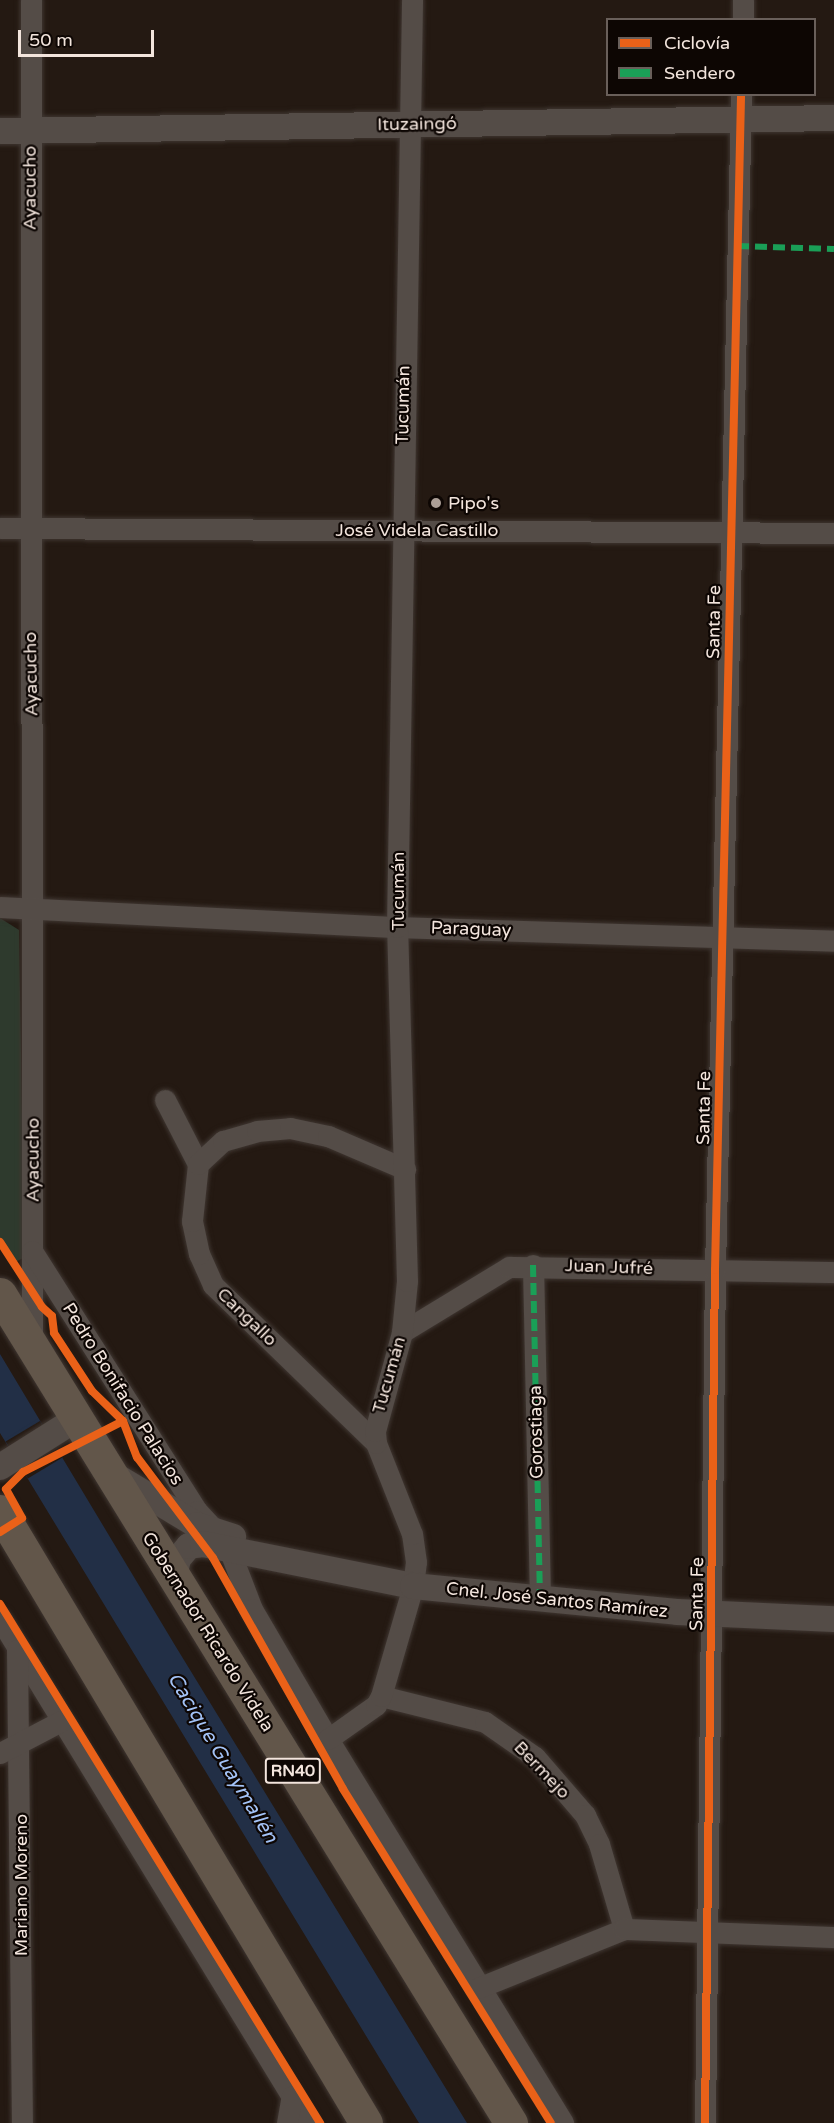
<!DOCTYPE html>
<html>
<head>
<meta charset="utf-8">
<style>
	body { margin:0 }
	#map { position:relative; width:834px; height:2123px; overflow:hidden; background:#241912; font-family:"Varela Round",sans-serif }
	div>[style] { position:absolute }
	.green>* { inset:0; background:#2e3a2d }
	.water>* { inset:0; background:#222f46 }
	.pier>* { inset:0; background:#241912; transform-origin:0 0 }
	.roads { filter:drop-shadow(0 0 2px #3f3631) drop-shadow(0 0 2px #3f3631) }
	.minor>* { height:21px; margin:-10.5px; padding:0 10.5px; transform-origin:10.5px; border-radius:10.5px; background:#544c47 }
	.tertiary>* { height:26px; margin:-13px; padding:0 13px; transform-origin:13px; border-radius:13px; background:#544c47 }
	.trunk>* { height:33px; margin:-16.5px; padding:0 16.5px; transform-origin:16.5px; border-radius:16.5px; background:#62564a }
	.quiet>* { height:6px; margin-top:-3px; transform-origin:0; background:repeating-linear-gradient(90deg,#1a9f57 0 12px,transparent 0 18px) }
	.cycleway>* { height:8px; margin:-4px; padding:0 4px; transform-origin:4px; border-radius:4px; background:#ea6118 }
	.dots>* { width:16px; height:16px; translate:-50% -50%; box-sizing:border-box; border:3px solid #0d0603; border-radius:50% }
	span { translate:-50% -50%; white-space:nowrap; text-align:center; line-height:1.15; -webkit-text-stroke:4.5px #0d0603; paint-order:stroke }
	.shield-label span { padding:2px 4px; background:#0d0603; border:2px solid; border-radius:4px; -webkit-text-stroke-width:0 }
	.shield-label { font-size:16px; color:#f3e5dd; font-weight:700 }
	.street-label { font-size:18px; color:#f3e5dd }
	.poi-label { font-size:18px; color:#f3e5dd }
	.left { translate:0 -50%; text-align:left }
	.water-label { font-size:20px; color:#a3c2f6; font-style:italic }
	.legend { position:absolute; left:606px; top:18px; width:210px; height:78px; box-sizing:border-box; background:#0d0603; border:2px solid #695f5a; margin:0; padding:8px 10px; list-style:none; font-size:18px; color:#f3e5dd }
	.legend li { display:flex; align-items:center; gap:12px; height:30px }
	.legend b { width:30px; border:2px solid #695f5a }
	.scale { position:absolute; left:18px; top:30px; width:136px; height:27px; box-sizing:border-box; border:3px solid #f3e5dd; border-top:0; padding-left:8px; font-size:18px; line-height:21px; white-space:nowrap; color:#f3e5dd; -webkit-text-stroke:4px #0d0603; paint-order:stroke }
</style>
</head>
<body>
<div id="map">
	<div class="green">
		<i style="clip-path:polygon(0 918px,19px 930px,24px 1237px,23px 1258px,14px 1263px,0 1247px)"></i>
	</div>
	<div class="water">
		<i style="clip-path:polygon(0 1354px,176px 1647px,467px 2123px,419px 2123px,0 1433px)"></i>
	</div>
	<div class="pier">
		<i style="left:40px;top:1421px;width:43px;height:40px;rotate:59deg"></i>
	</div>
	<div class="roads">
		<div class="minor">
			<i style="left:31px;top:0;width:1343px;rotate:89.96deg"></i>
			<i style="left:743px;top:20px;width:20px;rotate:-90deg"></i>
			<i style="left:0;top:528px;width:834px;rotate:0.34deg"></i>
			<i style="left:0;top:907px;width:398px;rotate:2.9deg"></i>
			<i style="left:397px;top:927px;width:437px;rotate:1.8deg"></i>
			<i style="left:165px;top:1100px;width:72px;rotate:62.7deg"></i>
			<i style="left:32px;top:1251px;width:308px;rotate:57.6deg"></i>
			<i style="left:197px;top:1511px;width:26px;rotate:47deg"></i>
			<i style="left:533px;top:1265px;width:333px;rotate:88.8deg"></i>
			<i style="left:402px;top:1332px;width:125px;rotate:-31.3deg"></i>
			<i style="left:509px;top:1267px;width:325px;rotate:0.9deg"></i>
			<i style="left:376px;top:1443px;width:227px;rotate:-135.9deg"></i>
			<i style="left:213px;top:1285px;width:34px;rotate:-114deg"></i>
			<i style="left:199px;top:1254px;width:34px;rotate:-102deg"></i>
			<i style="left:192px;top:1221px;width:57px;rotate:-84deg"></i>
			<i style="left:198px;top:1164px;width:34px;rotate:-43deg"></i>
			<i style="left:223px;top:1141px;width:35px;rotate:-16deg"></i>
			<i style="left:257px;top:1131px;width:33px;rotate:-5deg"></i>
			<i style="left:290px;top:1128px;width:39px;rotate:12deg"></i>
			<i style="left:328px;top:1136px;width:84px;rotate:23.2deg"></i>
			<i style="left:229px;top:1549px;width:64px;rotate:69deg"></i>
			<i style="left:252px;top:1609px;width:151px;rotate:59.7deg"></i>
			<i style="left:328px;top:1739px;width:450px;rotate:58.5deg"></i>
			<i style="left:0;top:1619px;width:591px;rotate:58.57deg"></i>
			<i style="left:17px;top:1650px;width:473px;rotate:89.4deg"></i>
			<i style="left:381px;top:1696px;width:107px;rotate:14deg"></i>
			<i style="left:485px;top:1722px;width:61px;rotate:35deg"></i>
			<i style="left:535px;top:1757px;width:77px;rotate:49.2deg"></i>
			<i style="left:585px;top:1815px;width:32px;rotate:64deg"></i>
			<i style="left:599px;top:1844px;width:89px;rotate:73.6deg"></i>
			<i style="left:328px;top:1739px;width:59px;rotate:-35.3deg"></i>
			<i style="left:376px;top:1705px;width:10px;rotate:-61deg"></i>
			<i style="left:381px;top:1696px;width:115px;rotate:-73.8deg"></i>
			<i style="left:413px;top:1586px;width:24px;rotate:-83deg"></i>
			<i style="left:416px;top:1562px;width:28px;rotate:-98deg"></i>
			<i style="left:412px;top:1534px;width:98px;rotate:-111.6deg"></i>
			<i style="left:376px;top:1443px;width:12px;rotate:-95deg"></i>
			<i style="left:375px;top:1431px;width:103px;rotate:-74.7deg"></i>
			<i style="left:402px;top:1332px;width:51px;rotate:-84.4deg"></i>
			<i style="left:407px;top:1281px;width:354px;rotate:-91.6deg"></i>
			<i style="left:397px;top:927px;width:927px;rotate:-89.07deg"></i>
			<i style="left:0;top:1753px;width:69px;rotate:-27.7deg"></i>
			<i style="left:478px;top:1988px;width:157px;rotate:-22deg"></i>
			<i style="left:624px;top:1929px;width:210px;rotate:2.2deg"></i>
			<i style="left:287px;top:2123px;width:27px;rotate:-80deg"></i>
			<i style="left:705px;top:2123px;width:853px;rotate:-89.33deg"></i>
			<i style="left:715px;top:1270px;width:1176px;rotate:-88.73deg"></i>
		</div>
		<div class="tertiary">
			<i style="left:0;top:131px;width:834px;rotate:-0.89deg"></i>
			<i style="left:0;top:1467px;width:90px;rotate:-32.3deg"></i>
			<i style="left:112px;top:1474px;width:99px;rotate:31deg"></i>
			<i style="left:197px;top:1525px;width:38px;rotate:18deg"></i>
			<i style="left:174px;top:1579px;width:20px;rotate:-79deg"></i>
			<i style="left:178px;top:1559px;width:17px;rotate:-50deg"></i>
			<i style="left:189px;top:1546px;width:14px;rotate:-8deg"></i>
			<i style="left:203px;top:1544px;width:214px;rotate:11.3deg"></i>
			<i style="left:413px;top:1586px;width:265px;rotate:5.6deg"></i>
			<i style="left:677px;top:1612px;width:157px;rotate:2.6deg"></i>
		</div>
		<div class="trunk">
			<i style="left:0;top:1294px;width:974px;rotate:58.35deg"></i>
			<i style="left:0;top:1511px;width:713px;rotate:59.12deg"></i>
		</div>
	</div>
	<div class="quiet">
		<i style="left:737px;top:246px;width:97px;rotate:1.8deg"></i>
		<i style="left:533px;top:1265px;width:333px;rotate:88.8deg"></i>
	</div>
	<div class="cycleway">
		<i style="left:0;top:1242px;width:77px;rotate:57.1deg"></i>
		<i style="left:42px;top:1307px;width:13px;rotate:42deg"></i>
		<i style="left:52px;top:1316px;width:17px;rotate:83deg"></i>
		<i style="left:54px;top:1333px;width:69px;rotate:56.8deg"></i>
		<i style="left:92px;top:1391px;width:43px;rotate:44.1deg"></i>
		<i style="left:123px;top:1421px;width:39px;rotate:69deg"></i>
		<i style="left:137px;top:1457px;width:126px;rotate:53deg"></i>
		<i style="left:213px;top:1558px;width:265px;rotate:60.6deg"></i>
		<i style="left:343px;top:1789px;width:393px;rotate:58.1deg"></i>
		<i style="left:0;top:1532px;width:26px;rotate:-32deg"></i>
		<i style="left:22px;top:1518px;width:33px;rotate:-119deg"></i>
		<i style="left:6px;top:1489px;width:24px;rotate:-45deg"></i>
		<i style="left:23px;top:1472px;width:112px;rotate:-27deg"></i>
		<i style="left:0;top:1604px;width:610px;rotate:58.34deg"></i>
		<i style="left:705px;top:2123px;width:853px;rotate:-89.33deg"></i>
		<i style="left:715px;top:1270px;width:1176px;rotate:-88.73deg"></i>
	</div>
	<div class="dots">
		<i style="left:436px;top:503px;background:#ab9e96"></i>
	</div>
	<div class="shield-label">
		<span style="left:293px;top:1771px">RN40</span>
	</div>
	<div class="street-label">
		<span style="left:417px;top:124px;rotate:-1deg">Ituzaingó</span>
		<span style="left:30px;top:188px;rotate:-90deg">Ayacucho</span>
		<span style="left:403px;top:405px;rotate:-89deg">Tucumán</span>
		<span style="left:417px;top:530px">José Videla Castillo</span>
		<span style="left:714px;top:622px;rotate:-89deg">Santa Fe</span>
		<span style="left:31px;top:674px;rotate:-91deg">Ayacucho</span>
		<span style="left:398px;top:891px;rotate:-90deg">Tucumán</span>
		<span style="left:471px;top:929px;rotate:2deg">Paraguay</span>
		<span style="left:704px;top:1108px;rotate:-89deg">Santa Fe</span>
		<span style="left:33px;top:1160px;rotate:-90deg">Ayacucho</span>
		<span style="left:609px;top:1267px;rotate:2deg">Juan Jufré</span>
		<span style="left:247px;top:1317px;rotate:44deg">Cangallo</span>
		<span style="left:389px;top:1375px;rotate:-74deg">Tucumán</span>
		<span style="left:123px;top:1394px;rotate:58deg">Pedro Bonifacio Palacios</span>
		<span style="left:536px;top:1432px;rotate:-91deg">Gorostiaga</span>
		<span style="left:697px;top:1594px;rotate:-89deg">Santa Fe</span>
		<span style="left:557px;top:1600px;rotate:6deg">Cnel. José Santos Ramírez</span>
		<span style="left:208px;top:1632px;rotate:58deg">Gobernador Ricardo Videla</span>
		<span style="left:542px;top:1770px;rotate:46deg">Bermejo</span>
		<span style="left:21px;top:1885px;rotate:-90deg">Mariano Moreno</span>
	</div>
	<div class="poi-label">
		<span class="left" style="left:448px;top:503px">Pipo's</span>
	</div>
	<div class="water-label">
		<span style="left:222px;top:1758px;rotate:59deg">Cacique Guaymallén</span>
	</div>
	<ul class="legend">
	<li><b style="height:8px;background:#ea6118"></b>Ciclovía</li>
	<li><b style="height:8px;background:#1a9f57"></b>Sendero</li>
	</ul>
	<div class="scale">50 m</div>
</div>
</body>
</html>
